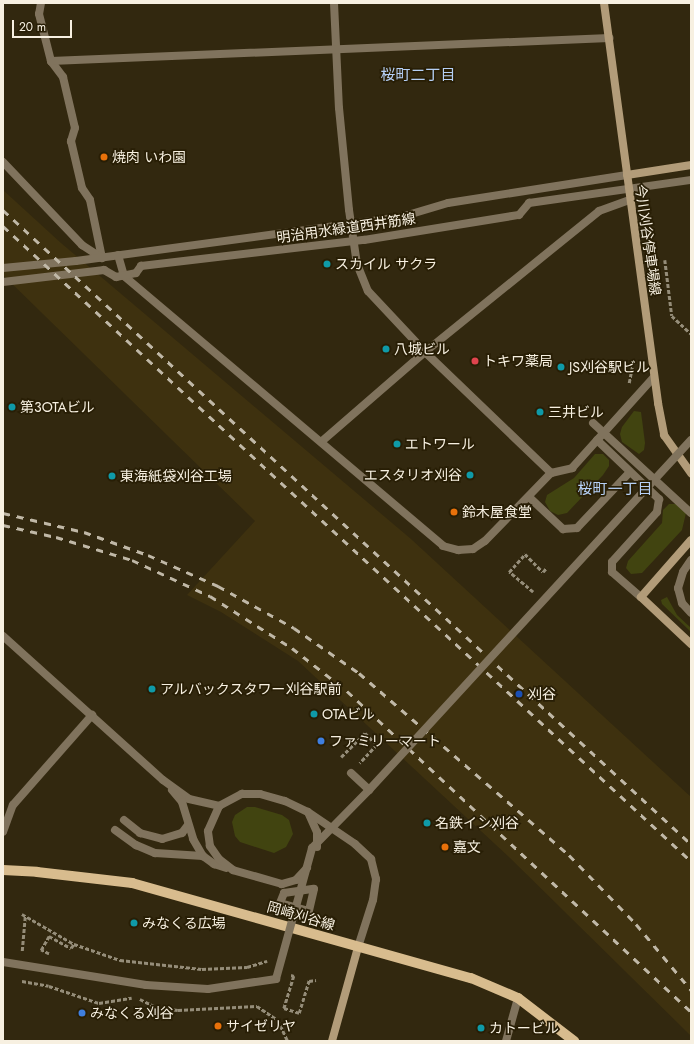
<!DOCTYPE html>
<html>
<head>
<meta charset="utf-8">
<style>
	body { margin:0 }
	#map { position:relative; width:694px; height:1044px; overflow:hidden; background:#32280f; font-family:Jost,"Noto Sans JP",sans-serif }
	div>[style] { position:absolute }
	.built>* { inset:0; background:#3e310f }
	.green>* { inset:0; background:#414410 }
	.path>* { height:2.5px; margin-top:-1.25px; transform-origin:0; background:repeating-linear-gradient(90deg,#958d79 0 4px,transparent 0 6px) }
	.lane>* { height:8px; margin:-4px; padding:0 4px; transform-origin:4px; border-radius:4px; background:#80735d }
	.street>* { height:8px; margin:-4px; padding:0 4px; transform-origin:4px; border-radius:4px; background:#80735d }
	.secondary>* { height:8px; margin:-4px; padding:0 4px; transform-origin:4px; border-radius:4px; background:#b29c79 }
	.primary>* { height:10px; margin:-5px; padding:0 5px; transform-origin:5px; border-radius:5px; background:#d8bc8e }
	.rail>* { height:3px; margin-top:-1.5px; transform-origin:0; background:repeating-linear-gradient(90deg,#c0b8a7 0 7px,transparent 0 14px) }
	.street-bridge>* { height:8px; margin:-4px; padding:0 4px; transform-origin:4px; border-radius:4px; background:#80735d }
	.dots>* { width:11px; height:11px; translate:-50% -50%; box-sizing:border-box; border:2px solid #281e05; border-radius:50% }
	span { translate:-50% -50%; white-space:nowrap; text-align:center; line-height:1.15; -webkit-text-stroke:3.5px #281e05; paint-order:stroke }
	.poi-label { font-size:14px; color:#f7f0e1 }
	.left { translate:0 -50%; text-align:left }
	.right { translate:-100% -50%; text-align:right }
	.street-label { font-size:14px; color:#f7f0e1 }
	.neighbourhood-label { font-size:15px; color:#b6d0f6 }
	.frame { position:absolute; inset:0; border:4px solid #f7f0e1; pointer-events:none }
	.scale { position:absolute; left:12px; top:20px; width:60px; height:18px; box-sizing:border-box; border:2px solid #f7f0e1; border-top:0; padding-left:5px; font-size:12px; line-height:14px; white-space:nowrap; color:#f7f0e1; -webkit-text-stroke:3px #281e05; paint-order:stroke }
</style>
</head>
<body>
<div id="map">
	<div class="built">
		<i style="clip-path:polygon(3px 190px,61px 243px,411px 539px,691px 797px,691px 1036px,510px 858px,298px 661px,221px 612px,187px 595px,255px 521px,3px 275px)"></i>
	</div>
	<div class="green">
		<i style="clip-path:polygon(634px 411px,641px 412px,645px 443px,644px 450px,639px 454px,622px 442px,620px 434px,622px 427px)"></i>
		<i style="clip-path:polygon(595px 454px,603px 454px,609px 460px,609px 466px,603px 475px,567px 513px,558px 515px,550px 511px,545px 502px,547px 495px,574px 478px)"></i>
		<i style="clip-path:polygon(669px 504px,676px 504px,686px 513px,682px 530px,642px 573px,631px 574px,626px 568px,628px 561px,662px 523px,663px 510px)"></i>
		<i style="clip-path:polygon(667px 597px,677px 615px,691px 628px,691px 632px,662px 604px,661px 600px)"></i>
		<i style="clip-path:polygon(247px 807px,255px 807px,282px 815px,289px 820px,293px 834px,286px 847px,274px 853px,240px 842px,235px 836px,232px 822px,235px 815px)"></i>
	</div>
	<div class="path">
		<i style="left:665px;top:260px;width:56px;rotate:82.9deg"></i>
		<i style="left:672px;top:316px;width:26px;rotate:43deg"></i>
		<i style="left:629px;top:383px;width:21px;rotate:-79deg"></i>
		<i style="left:533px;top:592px;width:31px;rotate:-140deg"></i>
		<i style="left:509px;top:572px;width:24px;rotate:-48deg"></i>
		<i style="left:525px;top:554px;width:25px;rotate:45deg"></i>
		<i style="left:543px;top:572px;width:6px;rotate:-51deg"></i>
		<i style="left:341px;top:757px;width:34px;rotate:-45deg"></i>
		<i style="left:365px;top:733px;width:17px;rotate:45deg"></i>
		<i style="left:377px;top:745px;width:25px;rotate:133deg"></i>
		<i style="left:22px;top:914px;width:60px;rotate:30deg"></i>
		<i style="left:74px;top:944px;width:49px;rotate:19.2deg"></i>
		<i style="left:120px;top:960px;width:82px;rotate:6.3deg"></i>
		<i style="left:202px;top:969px;width:45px;rotate:-2.5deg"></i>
		<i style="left:247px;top:967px;width:21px;rotate:-17deg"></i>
		<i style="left:22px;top:951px;width:35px;rotate:-85deg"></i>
		<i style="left:49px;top:954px;width:9px;rotate:-153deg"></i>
		<i style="left:41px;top:950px;width:16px;rotate:-60deg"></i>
		<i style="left:49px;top:936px;width:25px;rotate:29deg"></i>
		<i style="left:71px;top:948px;width:5px;rotate:-53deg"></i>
		<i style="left:291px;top:975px;width:3px;rotate:18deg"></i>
		<i style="left:294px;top:976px;width:34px;rotate:107deg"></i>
		<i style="left:284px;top:1008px;width:16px;rotate:18deg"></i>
		<i style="left:299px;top:1013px;width:34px;rotate:-73deg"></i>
		<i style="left:309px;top:981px;width:7px;rotate:-8deg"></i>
		<i style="left:22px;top:981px;width:27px;rotate:10deg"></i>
		<i style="left:49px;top:986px;width:53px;rotate:18.8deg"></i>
		<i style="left:99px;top:1003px;width:33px;rotate:-9deg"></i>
		<i style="left:140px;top:999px;width:18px;rotate:27deg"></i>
		<i style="left:156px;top:1007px;width:22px;rotate:8deg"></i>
		<i style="left:178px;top:1010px;width:79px;rotate:-2.9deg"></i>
		<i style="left:257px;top:1006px;width:25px;rotate:34deg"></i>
		<i style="left:278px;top:1020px;width:23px;rotate:65deg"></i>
	</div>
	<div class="lane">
		<i style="left:597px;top:440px;width:86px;rotate:43.6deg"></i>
		<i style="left:659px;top:499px;width:13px;rotate:99deg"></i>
		<i style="left:657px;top:512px;width:67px;rotate:132deg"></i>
		<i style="left:612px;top:562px;width:10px;rotate:90deg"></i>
		<i style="left:612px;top:572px;width:38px;rotate:41deg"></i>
		<i style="left:529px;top:497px;width:47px;rotate:43.3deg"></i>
		<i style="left:563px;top:529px;width:14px;rotate:-4deg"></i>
		<i style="left:577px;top:528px;width:77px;rotate:-46.6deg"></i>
		<i style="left:691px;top:560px;width:14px;rotate:124deg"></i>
		<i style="left:683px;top:572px;width:17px;rotate:107deg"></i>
		<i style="left:678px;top:588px;width:16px;rotate:75deg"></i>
		<i style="left:682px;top:603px;width:13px;rotate:48deg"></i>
	</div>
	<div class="street">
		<i style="left:41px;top:3px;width:11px;rotate:100deg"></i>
		<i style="left:39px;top:14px;width:49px;rotate:75.7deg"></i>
		<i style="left:51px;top:61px;width:20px;rotate:53deg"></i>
		<i style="left:63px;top:77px;width:52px;rotate:76.8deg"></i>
		<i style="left:75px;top:128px;width:14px;rotate:107deg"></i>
		<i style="left:71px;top:141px;width:48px;rotate:76.8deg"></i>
		<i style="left:82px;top:188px;width:14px;rotate:56deg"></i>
		<i style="left:90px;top:200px;width:59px;rotate:78.3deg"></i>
		<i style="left:334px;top:3px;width:105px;rotate:87.3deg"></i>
		<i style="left:339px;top:108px;width:102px;rotate:84.4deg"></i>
		<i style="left:349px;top:210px;width:55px;rotate:81.6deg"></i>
		<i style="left:357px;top:264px;width:29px;rotate:68deg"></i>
		<i style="left:368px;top:291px;width:83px;rotate:46.9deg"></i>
		<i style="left:425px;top:352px;width:224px;rotate:-39deg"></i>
		<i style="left:599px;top:211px;width:33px;rotate:-20deg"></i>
		<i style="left:51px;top:61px;width:559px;rotate:-2.36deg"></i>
		<i style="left:3px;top:162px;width:115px;rotate:46.4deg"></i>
		<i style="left:82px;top:245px;width:24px;rotate:33deg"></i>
		<i style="left:118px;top:255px;width:22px;rotate:74deg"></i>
		<i style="left:124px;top:276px;width:418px;rotate:40.2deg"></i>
		<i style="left:443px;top:546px;width:16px;rotate:15deg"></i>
		<i style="left:458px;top:550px;width:15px;rotate:-4deg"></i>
		<i style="left:473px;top:549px;width:14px;rotate:-34deg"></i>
		<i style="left:485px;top:541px;width:95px;rotate:-45.9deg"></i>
		<i style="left:551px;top:473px;width:22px;rotate:-13deg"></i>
		<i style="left:572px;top:468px;width:121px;rotate:-48deg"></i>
		<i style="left:3px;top:268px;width:73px;rotate:-5.5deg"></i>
		<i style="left:76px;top:261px;width:328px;rotate:-7.7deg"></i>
		<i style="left:401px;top:217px;width:49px;rotate:-16.6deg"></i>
		<i style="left:448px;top:203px;width:181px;rotate:-8.9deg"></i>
		<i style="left:3px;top:282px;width:102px;rotate:-6.8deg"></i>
		<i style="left:104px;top:270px;width:14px;rotate:30deg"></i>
		<i style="left:116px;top:277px;width:20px;rotate:-11deg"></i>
		<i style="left:136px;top:273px;width:9px;rotate:-54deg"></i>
		<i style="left:141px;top:266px;width:225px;rotate:-6.7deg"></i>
		<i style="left:364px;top:240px;width:157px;rotate:-9.2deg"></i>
		<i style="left:519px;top:215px;width:16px;rotate:-50deg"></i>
		<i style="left:529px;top:203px;width:164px;rotate:-8.1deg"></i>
		<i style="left:321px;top:442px;width:138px;rotate:-40.9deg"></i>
		<i style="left:425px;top:352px;width:175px;rotate:43.8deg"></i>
		<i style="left:3px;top:636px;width:215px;rotate:42deg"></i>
		<i style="left:163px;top:780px;width:32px;rotate:36deg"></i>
		<i style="left:189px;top:799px;width:31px;rotate:13deg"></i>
		<i style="left:351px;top:773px;width:25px;rotate:43deg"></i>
		<i style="left:172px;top:790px;width:16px;rotate:50deg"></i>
		<i style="left:182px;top:802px;width:39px;rotate:73deg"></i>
		<i style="left:193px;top:839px;width:20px;rotate:60deg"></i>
		<i style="left:203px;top:856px;width:14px;rotate:36deg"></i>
		<i style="left:214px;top:864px;width:13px;rotate:18deg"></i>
		<i style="left:308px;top:812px;width:22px;rotate:66deg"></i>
		<i style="left:317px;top:832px;width:15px;rotate:90deg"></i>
		<i style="left:124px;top:820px;width:21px;rotate:39deg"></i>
		<i style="left:140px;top:833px;width:23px;rotate:15deg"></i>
		<i style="left:162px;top:839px;width:21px;rotate:-17deg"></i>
		<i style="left:182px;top:833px;width:10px;rotate:-53deg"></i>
		<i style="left:115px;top:830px;width:26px;rotate:36deg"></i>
		<i style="left:136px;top:845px;width:21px;rotate:23deg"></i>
		<i style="left:155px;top:853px;width:48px;rotate:3.6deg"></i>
		<i style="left:3px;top:832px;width:29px;rotate:-70deg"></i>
		<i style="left:13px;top:805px;width:120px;rotate:-48.7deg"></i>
		<i style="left:307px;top:868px;width:16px;rotate:133deg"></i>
		<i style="left:296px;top:880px;width:15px;rotate:164deg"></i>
		<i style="left:282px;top:884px;width:51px;rotate:-164.1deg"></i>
		<i style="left:233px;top:870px;width:18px;rotate:-142deg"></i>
		<i style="left:219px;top:859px;width:16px;rotate:-125deg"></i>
		<i style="left:210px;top:846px;width:15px;rotate:-98deg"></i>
		<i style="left:208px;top:831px;width:27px;rotate:-66deg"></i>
		<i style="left:219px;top:806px;width:26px;rotate:-28deg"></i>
		<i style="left:242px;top:794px;width:18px"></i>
		<i style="left:260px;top:794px;width:26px;rotate:16deg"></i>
		<i style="left:285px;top:801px;width:25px;rotate:26deg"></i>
		<i style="left:308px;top:812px;width:57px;rotate:34.2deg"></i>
		<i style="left:355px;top:844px;width:22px;rotate:43deg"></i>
		<i style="left:371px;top:859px;width:21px;rotate:76deg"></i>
		<i style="left:376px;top:879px;width:21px;rotate:98deg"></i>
		<i style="left:373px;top:900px;width:49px;rotate:107.7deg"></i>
		<i style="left:314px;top:889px;width:23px;rotate:103deg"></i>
		<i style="left:309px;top:911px;width:30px;rotate:-165deg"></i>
		<i style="left:280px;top:903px;width:11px;rotate:-68deg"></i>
		<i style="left:284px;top:893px;width:30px;rotate:-8deg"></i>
		<i style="left:506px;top:1041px;width:45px;rotate:-74.4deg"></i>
	</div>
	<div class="secondary">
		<i style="left:604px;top:3px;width:404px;rotate:82.3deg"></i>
		<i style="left:658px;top:403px;width:33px;rotate:79deg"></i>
		<i style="left:664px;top:435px;width:47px;rotate:54.6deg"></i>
		<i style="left:627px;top:175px;width:65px;rotate:-8.9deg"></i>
		<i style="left:691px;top:540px;width:76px;rotate:131.3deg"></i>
		<i style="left:641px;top:597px;width:69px;rotate:43.2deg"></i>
		<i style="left:332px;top:1041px;width:98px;rotate:-74.5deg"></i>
	</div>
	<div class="primary">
		<i style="left:3px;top:870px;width:34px;rotate:3deg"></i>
		<i style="left:37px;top:872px;width:96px;rotate:6.6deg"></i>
		<i style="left:132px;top:883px;width:352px;rotate:15.7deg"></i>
		<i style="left:471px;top:978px;width:51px;rotate:23.1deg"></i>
		<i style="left:518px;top:998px;width:71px;rotate:37.5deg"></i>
	</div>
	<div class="rail">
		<i style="left:3px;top:210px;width:936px;rotate:42.66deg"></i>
		<i style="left:3px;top:226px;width:936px;rotate:42.71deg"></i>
		<i style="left:3px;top:513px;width:83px;rotate:13.2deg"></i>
		<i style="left:84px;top:532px;width:68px;rotate:19.8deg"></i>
		<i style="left:148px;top:555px;width:77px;rotate:23.9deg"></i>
		<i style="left:218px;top:586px;width:87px;rotate:28.9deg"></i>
		<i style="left:294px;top:628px;width:79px;rotate:34.7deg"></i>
		<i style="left:359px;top:673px;width:278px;rotate:40.9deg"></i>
		<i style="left:569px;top:855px;width:96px;rotate:45.8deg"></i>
		<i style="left:636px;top:924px;width:86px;rotate:50.2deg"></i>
		<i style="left:3px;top:525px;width:54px;rotate:12.8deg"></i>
		<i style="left:56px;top:537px;width:79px;rotate:16.8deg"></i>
		<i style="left:132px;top:560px;width:86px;rotate:24.8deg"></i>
		<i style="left:210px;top:596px;width:97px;rotate:32.4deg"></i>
		<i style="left:292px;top:648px;width:70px;rotate:38deg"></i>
		<i style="left:347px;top:691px;width:471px;rotate:43deg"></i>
	</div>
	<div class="street-bridge">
		<i style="left:593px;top:423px;width:133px;rotate:42.6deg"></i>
		<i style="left:3px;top:962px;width:145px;rotate:9.1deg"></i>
		<i style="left:146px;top:985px;width:62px;rotate:3.7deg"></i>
		<i style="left:208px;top:989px;width:69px;rotate:-8.4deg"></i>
		<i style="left:276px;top:979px;width:136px;rotate:-74.6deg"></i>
		<i style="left:312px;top:848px;width:81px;rotate:-45.5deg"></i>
		<i style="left:369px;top:790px;width:476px;rotate:-47.4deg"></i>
	</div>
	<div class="dots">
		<i style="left:104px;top:157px;background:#e8710a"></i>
		<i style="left:327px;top:264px;background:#0f9aa8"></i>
		<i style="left:386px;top:349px;background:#0f9aa8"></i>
		<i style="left:475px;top:361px;background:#e0444e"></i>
		<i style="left:561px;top:367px;background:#0f9aa8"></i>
		<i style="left:12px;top:407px;background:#0f9aa8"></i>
		<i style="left:540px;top:412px;background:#0f9aa8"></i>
		<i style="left:397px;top:444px;background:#0f9aa8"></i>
		<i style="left:470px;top:475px;background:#0f9aa8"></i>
		<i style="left:112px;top:476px;background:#0f9aa8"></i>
		<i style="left:454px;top:512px;background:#e8710a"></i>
		<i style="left:152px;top:689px;background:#0f9aa8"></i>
		<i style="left:519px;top:694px;background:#1a4fb4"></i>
		<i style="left:314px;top:714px;background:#0f9aa8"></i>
		<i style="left:321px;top:741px;background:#3f7fe0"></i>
		<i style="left:427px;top:823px;background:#0f9aa8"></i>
		<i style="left:445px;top:847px;background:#e8710a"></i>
		<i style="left:134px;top:923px;background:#0f9aa8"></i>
		<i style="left:82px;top:1013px;background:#3f7fe0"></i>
		<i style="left:218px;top:1026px;background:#e8710a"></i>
		<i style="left:481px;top:1028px;background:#0f9aa8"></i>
	</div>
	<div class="poi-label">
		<span class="left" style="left:112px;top:157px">焼肉 いわ園</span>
		<span class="left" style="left:335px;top:264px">スカイル サクラ</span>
		<span class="left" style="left:394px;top:349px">八城ビル</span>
		<span class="left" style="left:483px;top:361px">トキワ薬局</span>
		<span class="left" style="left:569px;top:367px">JS刈谷駅ビル</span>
		<span class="left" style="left:20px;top:407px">第3OTAビル</span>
		<span class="left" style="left:548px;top:412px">三井ビル</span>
		<span class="left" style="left:405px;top:444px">エトワール</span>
		<span class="right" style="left:462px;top:475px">エスタリオ刈谷</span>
		<span class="left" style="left:120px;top:476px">東海紙袋刈谷工場</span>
		<span class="left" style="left:462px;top:512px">鈴木屋食堂</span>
		<span class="left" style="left:160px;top:689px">アルバックスタワー刈谷駅前</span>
		<span class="left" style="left:528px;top:694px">刈谷</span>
		<span class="left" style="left:322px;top:714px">OTAビル</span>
		<span class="left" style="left:329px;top:741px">ファミリーマート</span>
		<span class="left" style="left:435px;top:823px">名鉄イン刈谷</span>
		<span class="left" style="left:453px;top:847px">嘉文</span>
		<span class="left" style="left:142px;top:923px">みなくる広場</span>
		<span class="left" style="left:90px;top:1013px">みなくる刈谷</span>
		<span class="left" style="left:226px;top:1026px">サイゼリヤ</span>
		<span class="left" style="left:489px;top:1028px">カトービル</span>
	</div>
	<div class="street-label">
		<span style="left:346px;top:228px;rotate:-8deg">明治用水緑道西井筋線</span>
		<span style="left:648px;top:240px;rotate:82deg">今川刈谷停車場線</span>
		<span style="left:301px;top:916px;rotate:16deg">岡崎刈谷線</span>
	</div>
	<div class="neighbourhood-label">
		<span style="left:418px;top:76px">桜町二丁目</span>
		<span style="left:615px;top:490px">桜町一丁目</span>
	</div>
	<div class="frame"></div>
	<div class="scale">20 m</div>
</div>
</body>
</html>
